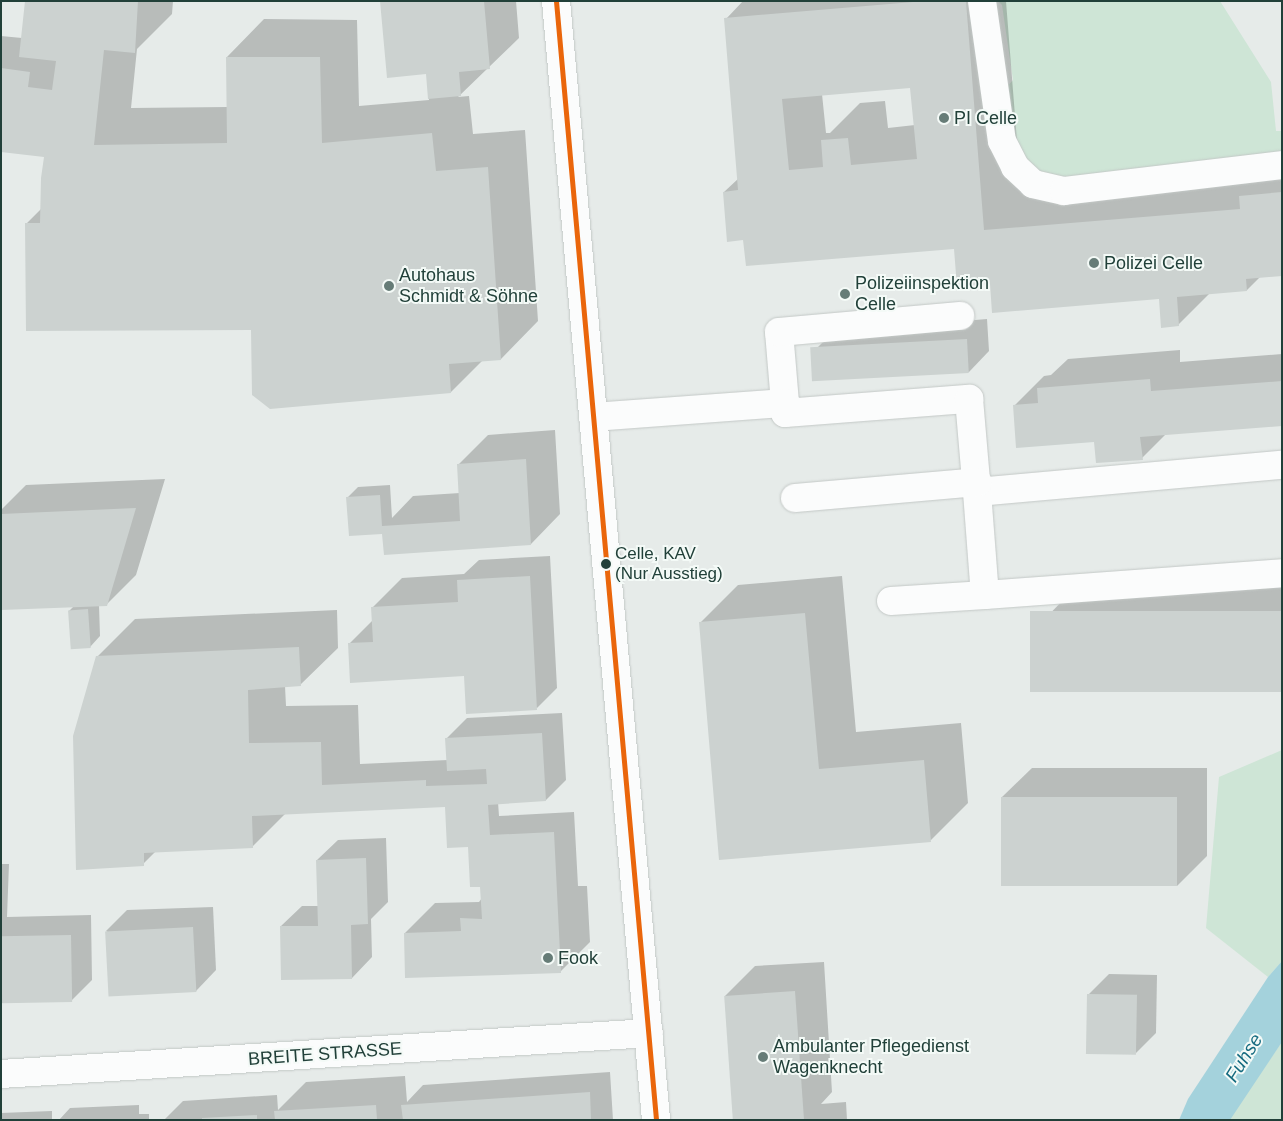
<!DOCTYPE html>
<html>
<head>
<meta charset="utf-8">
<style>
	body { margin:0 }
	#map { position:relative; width:1283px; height:1121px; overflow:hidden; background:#e6ebe9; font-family:Helvetica,sans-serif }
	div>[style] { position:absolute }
	.green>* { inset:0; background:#cee5d6 }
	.water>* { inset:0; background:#a4d2dc }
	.shadow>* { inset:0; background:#0003 }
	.building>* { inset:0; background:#ccd2d0; transform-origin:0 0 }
	.roads { filter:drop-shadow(0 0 1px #c3c8c6) drop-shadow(0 0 1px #c3c8c6) }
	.minor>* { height:28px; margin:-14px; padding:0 14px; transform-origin:14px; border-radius:14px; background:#fbfcfc }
	.bus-1>* { height:5px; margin:-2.5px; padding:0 2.5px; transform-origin:2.5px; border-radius:2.5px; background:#ea660b }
	.dots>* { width:14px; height:14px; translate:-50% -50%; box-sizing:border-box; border:2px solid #f4faf7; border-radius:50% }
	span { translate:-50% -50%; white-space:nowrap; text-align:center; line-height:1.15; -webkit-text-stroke:4px #f4faf7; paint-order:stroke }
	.bus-label { font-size:17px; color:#214039 }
	.left { translate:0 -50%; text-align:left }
	.poi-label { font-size:18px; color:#214039 }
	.street-label { font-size:18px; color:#214039 }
	.water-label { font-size:19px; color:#176c81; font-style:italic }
	.frame { position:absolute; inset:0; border:2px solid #214039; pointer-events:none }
</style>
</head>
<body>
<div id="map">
	<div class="green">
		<i style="clip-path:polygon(998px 1px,1220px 1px,1271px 82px,1276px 131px,1282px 131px,1282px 152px,1065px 183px,1039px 177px,1022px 161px,1002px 92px,1013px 80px,1002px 5px)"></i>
		<i style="clip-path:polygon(1282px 750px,1282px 961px,1268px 977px,1206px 928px,1219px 777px)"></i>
		<i style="clip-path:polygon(1282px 1042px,1282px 1120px,1230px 1120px,1233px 1112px)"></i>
	</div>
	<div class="water">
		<i style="clip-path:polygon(1282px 961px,1282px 1042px,1230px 1120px,1179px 1120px,1188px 1099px,1268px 977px)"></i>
	</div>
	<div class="shadow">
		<i style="clip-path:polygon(26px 1px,173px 1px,172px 14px,137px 49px,131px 108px,228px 107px,227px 57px,264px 19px,357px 20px,359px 106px,429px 100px,427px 73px,381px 1px,516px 1px,519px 38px,458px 97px,469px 96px,473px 134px,525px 130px,538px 321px,501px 359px,483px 360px,451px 392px,252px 329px,27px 223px,41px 209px,45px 155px,1px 150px,1px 36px,22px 38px)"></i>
		<i style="clip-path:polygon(evenodd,743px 1px,1006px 1px,1021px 193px,1263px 174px,1282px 158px,1282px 275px,1260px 277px,1247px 290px,1210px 293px,1178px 325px,1161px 298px,991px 283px,955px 248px,745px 239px,724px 192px,739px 178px,726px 19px,743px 1px,911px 86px,915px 125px,888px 128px,885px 101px,860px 103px,830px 133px,826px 133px,822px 94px,911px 86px)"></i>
		<i style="clip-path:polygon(987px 319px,989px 351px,969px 372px,812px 353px,833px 332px)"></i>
		<i style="clip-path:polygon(1180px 350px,1180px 362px,1282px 354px,1282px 425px,1167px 433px,1142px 458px,1095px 441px,1015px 405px,1044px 376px,1051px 375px,1068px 359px)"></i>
		<i style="clip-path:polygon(555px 430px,560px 514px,531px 544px,383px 531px,348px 497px,358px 487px,390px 485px,392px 518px,413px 496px,460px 493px,458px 465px,488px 435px)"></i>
		<i style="clip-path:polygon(165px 479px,136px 575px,106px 605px,99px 605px,100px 636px,90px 647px,69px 611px,74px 606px,1px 609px,1px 510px,26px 485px)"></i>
		<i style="clip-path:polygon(550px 556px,557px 688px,537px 708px,465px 673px,349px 644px,373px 620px,372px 608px,402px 578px,464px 574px,479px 560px)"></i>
		<i style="clip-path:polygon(842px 576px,856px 732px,961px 723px,968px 803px,931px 840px,721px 859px,700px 623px,738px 585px)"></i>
		<i style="clip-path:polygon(1282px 577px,1282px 691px,1033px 631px,1070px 593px)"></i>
		<i style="clip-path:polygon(337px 610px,338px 648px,300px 685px,285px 686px,286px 706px,358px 705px,360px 764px,448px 760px,446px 739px,467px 718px,562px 713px,566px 780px,546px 800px,498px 802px,499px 816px,574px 812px,578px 886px,587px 886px,590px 942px,560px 972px,405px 933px,435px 903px,479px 902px,482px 898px,481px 885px,469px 846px,449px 805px,286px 813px,252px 847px,156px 851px,143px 864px,97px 657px,135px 619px)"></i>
		<i style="clip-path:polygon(1032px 768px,1207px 768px,1207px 856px,1177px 886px,1002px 797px)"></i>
		<i style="clip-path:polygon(386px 838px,388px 902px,371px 919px,372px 957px,352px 978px,281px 926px,302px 906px,318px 906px,317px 860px,338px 840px)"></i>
		<i style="clip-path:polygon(1px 864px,9px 864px,7px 917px,91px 915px,92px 980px,72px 1000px,1px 1003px)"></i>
		<i style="clip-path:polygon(213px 907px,216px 970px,196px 991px,106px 931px,127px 910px)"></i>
		<i style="clip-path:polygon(824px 962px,832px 1092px,821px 1104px,846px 1102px,847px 1120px,734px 1120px,725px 996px,755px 966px)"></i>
		<i style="clip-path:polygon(1109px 974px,1157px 975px,1156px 1033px,1136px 1053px,1089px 994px)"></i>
		<i style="clip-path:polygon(610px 1072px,613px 1120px,164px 1120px,183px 1101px,277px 1095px,278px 1110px,306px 1082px,405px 1076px,407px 1102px,423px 1085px)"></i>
		<i style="clip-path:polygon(139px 1105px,139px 1114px,149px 1114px,149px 1120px,59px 1120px,70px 1108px)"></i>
		<i style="clip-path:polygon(52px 1111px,52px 1120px,1px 1120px,1px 1113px)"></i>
	</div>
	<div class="building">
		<i style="clip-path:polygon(25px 1px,138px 1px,135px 53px,104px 50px,94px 145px,227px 143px,226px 57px,320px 57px,322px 143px,432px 133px,436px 171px,488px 167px,501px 360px,449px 364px,451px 393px,270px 409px,252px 395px,251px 330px,26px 331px,25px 223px,40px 223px,41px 178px,44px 157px,1px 152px,1px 68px,30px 72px,28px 87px,52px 90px,56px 61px,19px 57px)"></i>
		<i style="clip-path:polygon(380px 1px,484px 1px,490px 69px,459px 72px,461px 96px,428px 99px,426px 74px,387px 78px)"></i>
		<i style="clip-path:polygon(evenodd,925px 1px,966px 1px,984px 230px,1240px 209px,1239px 196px,1282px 192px,1282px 276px,1246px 279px,1247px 291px,1177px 297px,1179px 326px,1161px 328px,1159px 299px,992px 313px,990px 284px,957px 287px,954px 249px,746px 266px,743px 240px,727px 242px,723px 192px,738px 190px,724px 18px,925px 1px,910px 88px,917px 159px,851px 165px,848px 138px,821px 140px,823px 167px,789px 170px,782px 99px,910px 88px)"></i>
		<i style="left:967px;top:339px;width:34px;height:157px;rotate:87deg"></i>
		<i style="clip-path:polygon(1150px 379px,1151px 391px,1282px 381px,1282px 426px,1140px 437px,1143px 460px,1096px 463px,1094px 442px,1016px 448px,1013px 405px,1038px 403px,1037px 388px)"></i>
		<i style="clip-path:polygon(526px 459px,531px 545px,384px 555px,382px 534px,349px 536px,346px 497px,380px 495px,382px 526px,460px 521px,457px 464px)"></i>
		<i style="clip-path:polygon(136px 508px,107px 606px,1px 610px,1px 514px)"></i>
		<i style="clip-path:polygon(530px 576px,537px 710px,466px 714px,464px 676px,350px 683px,348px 643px,373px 642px,371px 607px,458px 602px,457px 580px)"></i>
		<i style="left:88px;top:609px;width:39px;height:20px;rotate:86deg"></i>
		<i style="left:1282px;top:611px;width:81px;height:252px;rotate:90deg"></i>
		<i style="clip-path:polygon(805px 613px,819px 769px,924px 760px,931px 842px,719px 860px,699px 622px)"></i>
		<i style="clip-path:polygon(299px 647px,301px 686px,248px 690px,249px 743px,321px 742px,322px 785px,426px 780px,426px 786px,487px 784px,486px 769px,447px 771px,445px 738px,542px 733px,546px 801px,488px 805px,490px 835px,554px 832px,561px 973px,405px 978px,404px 933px,461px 931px,460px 918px,482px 919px,480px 887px,470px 887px,468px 847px,447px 848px,445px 807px,252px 816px,253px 848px,144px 853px,144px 866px,76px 870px,73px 736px,96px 656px)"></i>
		<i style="left:1001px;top:797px;width:176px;height:89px"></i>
		<i style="clip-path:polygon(366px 858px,368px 924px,351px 925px,352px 979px,281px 980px,280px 926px,318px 926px,316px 860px)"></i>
		<i style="left:193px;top:927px;width:65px;height:88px;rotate:87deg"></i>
		<i style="left:71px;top:935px;width:67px;height:70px;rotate:89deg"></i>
		<i style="left:795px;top:991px;width:129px;height:71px;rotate:86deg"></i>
		<i style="left:1087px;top:994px;width:50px;height:60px;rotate:1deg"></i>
		<i style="clip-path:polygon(590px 1092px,591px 1120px,403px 1120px,401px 1105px)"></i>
		<i style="clip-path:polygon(376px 1105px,377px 1120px,275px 1120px,274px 1111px)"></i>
		<i style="clip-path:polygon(257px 1115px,257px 1120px,202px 1120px,202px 1118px)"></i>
	</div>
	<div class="roads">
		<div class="minor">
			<i style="left:556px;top:1px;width:1123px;rotate:84.89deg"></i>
			<i style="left:982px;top:1px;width:141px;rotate:81.9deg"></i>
			<i style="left:1002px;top:141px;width:29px;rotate:63deg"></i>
			<i style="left:1015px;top:167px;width:25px;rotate:43deg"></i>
			<i style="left:1033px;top:184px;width:32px;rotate:13deg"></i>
			<i style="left:1064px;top:191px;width:220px;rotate:-6.8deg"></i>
			<i style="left:785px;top:403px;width:71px;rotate:-94.8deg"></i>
			<i style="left:779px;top:332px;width:182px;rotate:-5.1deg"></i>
			<i style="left:593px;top:417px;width:193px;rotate:-4.2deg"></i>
			<i style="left:785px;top:403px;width:10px;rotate:90deg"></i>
			<i style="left:785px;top:413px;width:185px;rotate:-4.4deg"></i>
			<i style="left:969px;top:399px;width:93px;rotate:85.1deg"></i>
			<i style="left:977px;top:492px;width:306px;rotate:-5.1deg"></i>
			<i style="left:977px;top:492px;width:103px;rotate:85.6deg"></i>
			<i style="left:985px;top:595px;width:298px;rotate:-4.2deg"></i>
			<i style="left:795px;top:498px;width:183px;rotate:-5deg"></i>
			<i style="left:891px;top:601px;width:94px;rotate:-3.7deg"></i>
			<i style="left:1px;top:1074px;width:649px;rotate:-3.62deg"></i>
		</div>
	</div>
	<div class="bus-1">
		<i style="left:556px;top:1px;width:1123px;rotate:84.89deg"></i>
	</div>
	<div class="dots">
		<i style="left:944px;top:118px;background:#667c77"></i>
		<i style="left:1094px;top:263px;background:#667c77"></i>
		<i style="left:389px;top:286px;background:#667c77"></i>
		<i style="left:845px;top:294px;background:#667c77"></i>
		<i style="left:606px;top:564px;background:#214039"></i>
		<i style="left:548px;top:958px;background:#667c77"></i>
		<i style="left:763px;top:1057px;background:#667c77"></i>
	</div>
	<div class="bus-label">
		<span class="left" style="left:615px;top:564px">Celle, KAV<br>(Nur Ausstieg)</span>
	</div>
	<div class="poi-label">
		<span class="left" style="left:954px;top:118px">PI Celle</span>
		<span class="left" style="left:1104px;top:263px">Polizei Celle</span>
		<span class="left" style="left:399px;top:286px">Autohaus<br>Schmidt &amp; Söhne</span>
		<span class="left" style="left:855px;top:294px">Polizeiinspektion<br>Celle</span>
		<span class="left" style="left:558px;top:958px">Fook</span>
		<span class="left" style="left:773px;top:1057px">Ambulanter Pflegedienst<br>Wagenknecht</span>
	</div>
	<div class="street-label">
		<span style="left:325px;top:1054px;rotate:-4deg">BREITE STRASSE</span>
	</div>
	<div class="water-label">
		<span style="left:1244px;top:1058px;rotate:-58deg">Fuhse</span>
	</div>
	<div class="frame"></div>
</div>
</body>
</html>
